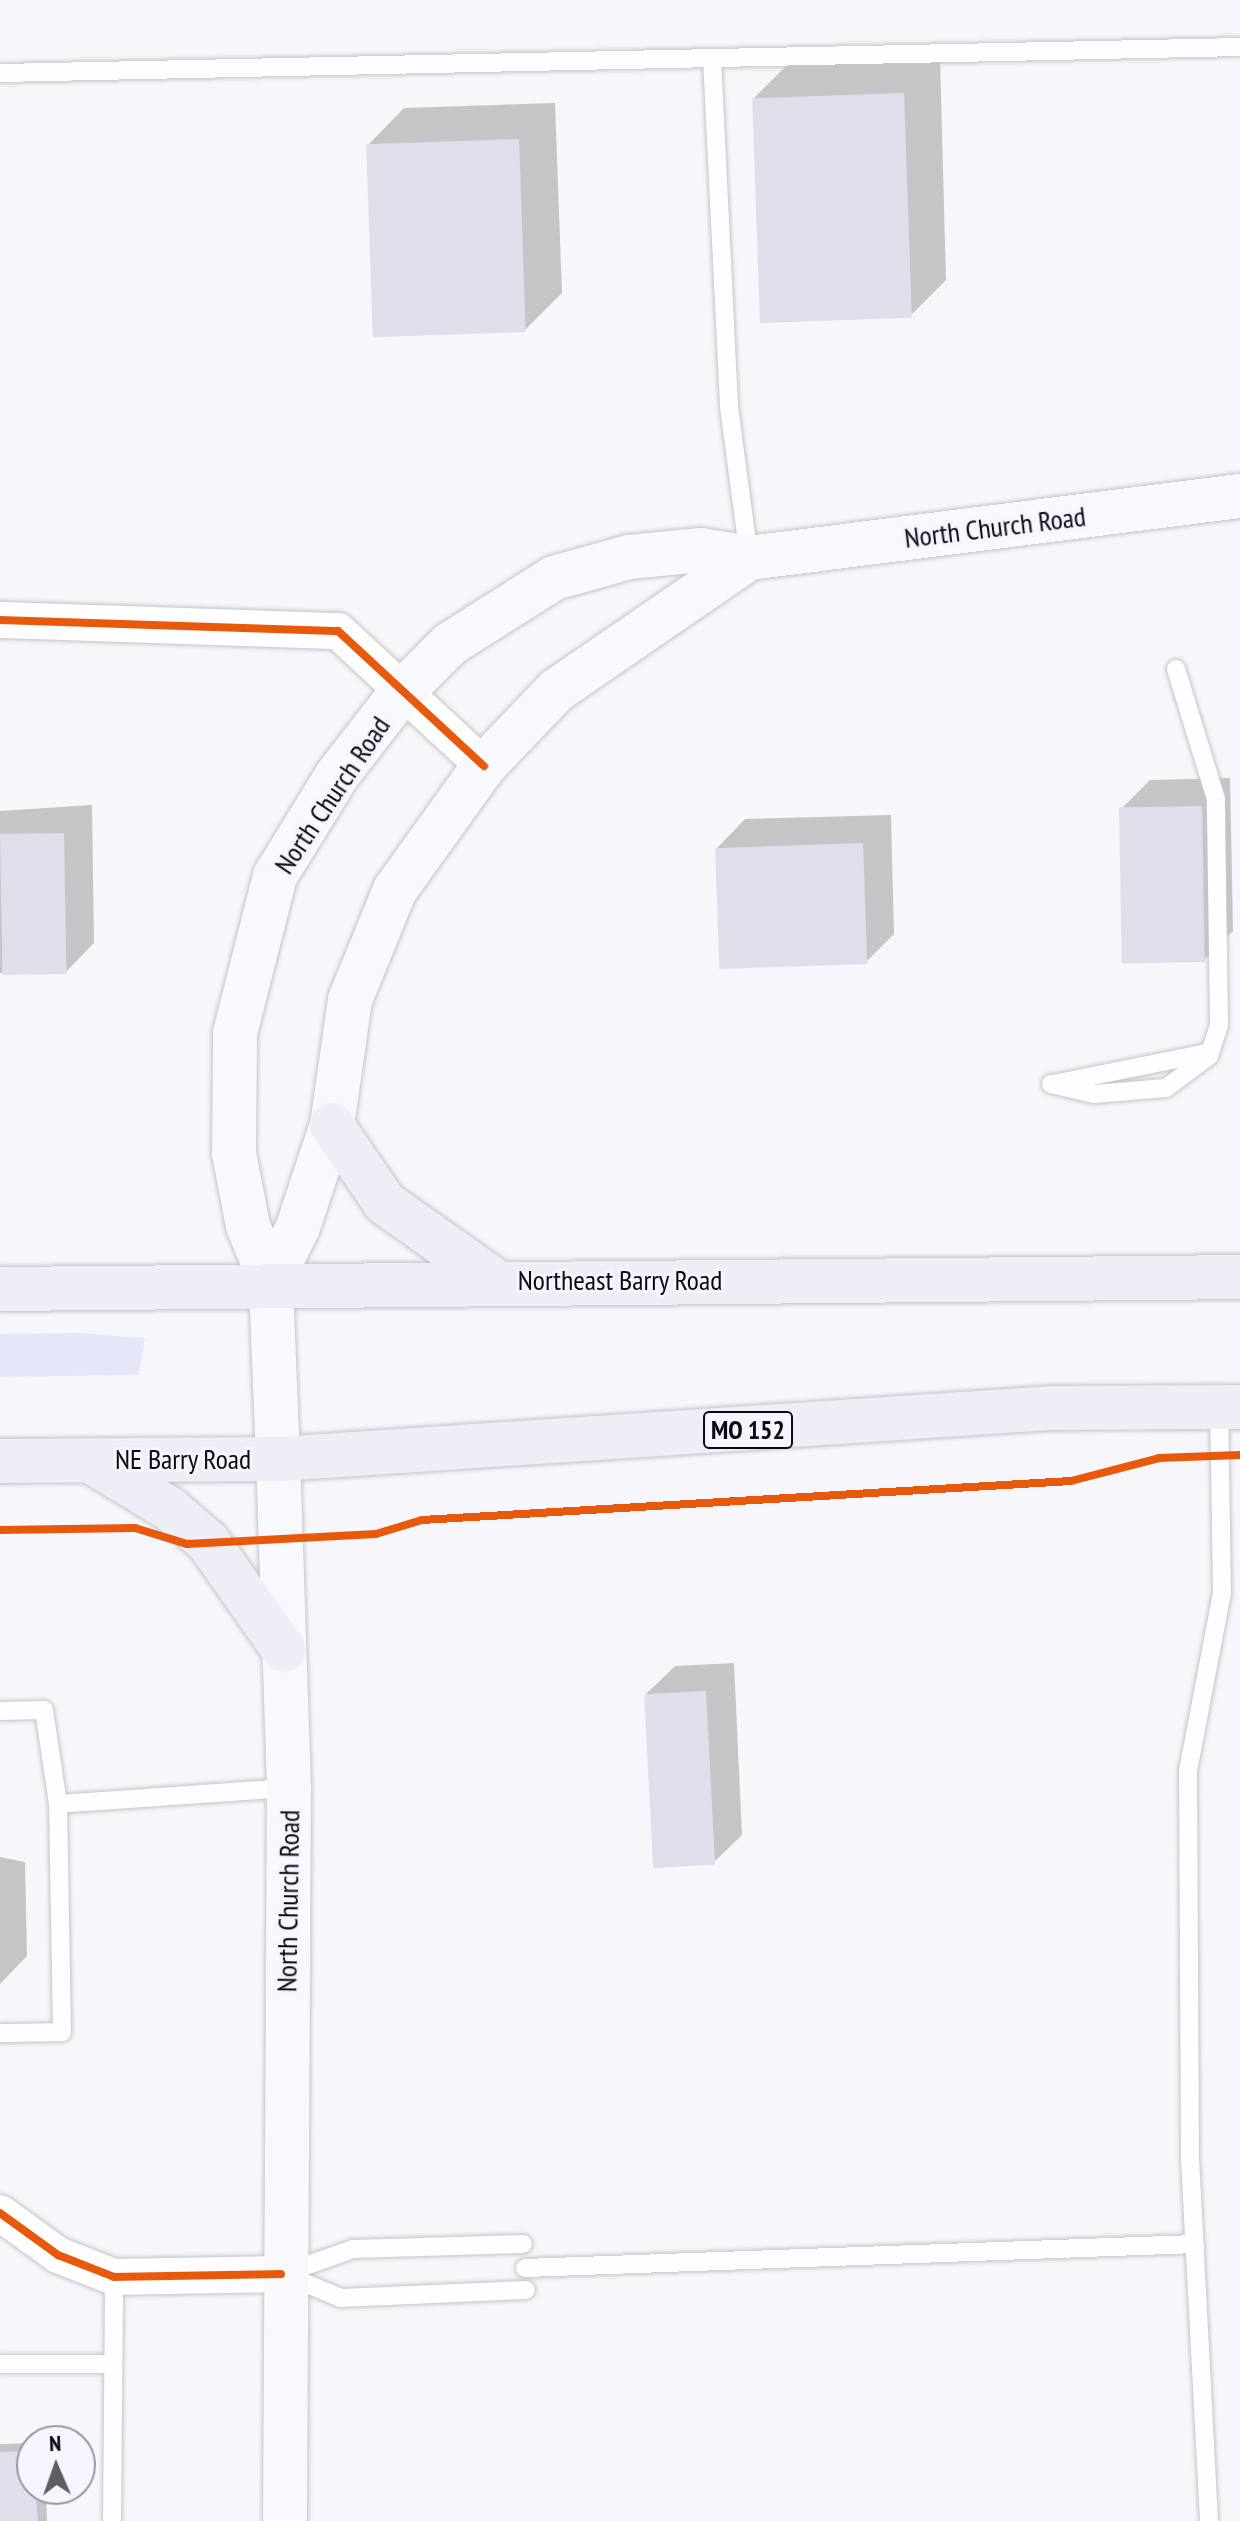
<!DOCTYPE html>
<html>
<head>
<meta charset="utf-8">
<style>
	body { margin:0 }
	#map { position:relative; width:1240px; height:2521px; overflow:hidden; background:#f7f7fb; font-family:"PT Sans Narrow",sans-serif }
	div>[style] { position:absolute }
	.green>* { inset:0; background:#e5e7f9 }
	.shadow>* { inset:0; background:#0003 }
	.building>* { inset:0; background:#dedfea; transform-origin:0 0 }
	.roads { filter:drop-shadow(0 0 2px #c4c4c9) drop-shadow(0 0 2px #c4c4c9) }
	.service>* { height:18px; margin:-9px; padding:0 9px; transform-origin:9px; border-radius:9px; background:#fefefe }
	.minor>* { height:36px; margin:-18px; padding:0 18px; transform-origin:18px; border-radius:18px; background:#fefefe }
	.secondary>* { height:44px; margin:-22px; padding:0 22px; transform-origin:22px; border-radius:22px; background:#f8f9fc }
	.trunk>* { height:44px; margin:-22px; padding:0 22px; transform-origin:22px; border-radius:22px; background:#eeeff6 }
	.cycleway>* { height:8px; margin:-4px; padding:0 4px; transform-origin:4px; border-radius:4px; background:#e8590c }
	span { translate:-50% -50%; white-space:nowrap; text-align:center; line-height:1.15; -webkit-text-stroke:6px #f5f6fd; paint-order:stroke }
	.shield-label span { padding:2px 6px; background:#f5f6fd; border:2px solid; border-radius:6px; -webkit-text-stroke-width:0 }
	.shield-label { font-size:26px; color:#0a0b10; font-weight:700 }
	.street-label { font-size:28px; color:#0a0b10 }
	.north { position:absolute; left:16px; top:2425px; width:80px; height:80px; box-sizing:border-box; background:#f5f6fd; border:2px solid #97989e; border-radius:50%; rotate:358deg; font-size:22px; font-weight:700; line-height:32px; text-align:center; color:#0a0b10 }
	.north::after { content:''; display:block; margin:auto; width:28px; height:36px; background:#5d5e62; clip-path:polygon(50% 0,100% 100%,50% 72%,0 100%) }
</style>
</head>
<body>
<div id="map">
	<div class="green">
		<i style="clip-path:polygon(79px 1333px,145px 1338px,139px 1375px,0 1377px,0 1334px)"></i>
	</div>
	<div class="shadow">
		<i style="clip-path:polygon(940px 57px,946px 280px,910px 316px,754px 98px,791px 61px)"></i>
		<i style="clip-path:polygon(555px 103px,562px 293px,525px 330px,368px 145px,404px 108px)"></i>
		<i style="clip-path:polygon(1230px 778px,1233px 931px,1204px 960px,1121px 809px,1150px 780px)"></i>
		<i style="clip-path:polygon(92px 805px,94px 943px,66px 972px,0 973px,0 811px)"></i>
		<i style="clip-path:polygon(891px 815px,894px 934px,866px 962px,717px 848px,745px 819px)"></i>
		<i style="clip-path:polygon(734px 1663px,742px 1835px,713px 1863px,646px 1694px,675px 1666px)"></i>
		<i style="clip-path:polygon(0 1857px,25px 1862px,27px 1956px,0 1984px)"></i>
		<i style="clip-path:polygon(32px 2443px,32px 2489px,46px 2489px,47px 2521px,0 2521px,0 2444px)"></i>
	</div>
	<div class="building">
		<i style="left:904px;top:93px;width:225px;height:152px;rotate:88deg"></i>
		<i style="left:519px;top:139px;width:193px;height:153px;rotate:88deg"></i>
		<i style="left:1202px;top:806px;width:156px;height:83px;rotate:89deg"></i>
		<i style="left:64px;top:833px;width:141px;height:64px;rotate:89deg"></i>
		<i style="left:863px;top:843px;width:121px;height:148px;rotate:88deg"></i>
		<i style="left:706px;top:1691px;width:174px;height:62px;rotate:87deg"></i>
		<i style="clip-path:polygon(32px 2451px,38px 2521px,0 2521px,0 2452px)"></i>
	</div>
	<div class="roads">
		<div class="service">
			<i style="left:712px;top:58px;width:349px;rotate:87.2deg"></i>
			<i style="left:729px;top:407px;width:151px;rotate:82.4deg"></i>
			<i style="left:0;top:73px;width:1240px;rotate:-1.2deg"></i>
			<i style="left:1051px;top:1084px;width:44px;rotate:13.1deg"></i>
			<i style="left:1094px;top:1094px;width:72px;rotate:-4.8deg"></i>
			<i style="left:1166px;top:1088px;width:54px;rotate:-36.7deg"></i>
			<i style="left:1209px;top:1056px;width:33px;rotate:-72deg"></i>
			<i style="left:1219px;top:1025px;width:226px;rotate:-90.8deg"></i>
			<i style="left:1216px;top:799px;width:136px;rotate:-107.1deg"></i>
			<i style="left:1053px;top:1084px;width:157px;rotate:-11.4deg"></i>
			<i style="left:0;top:1711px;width:44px;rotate:-1.3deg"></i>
			<i style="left:44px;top:1710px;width:95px;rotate:81.5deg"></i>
			<i style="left:58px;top:1804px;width:232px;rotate:-4deg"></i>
			<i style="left:0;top:2033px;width:62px;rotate:-0.9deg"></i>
			<i style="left:62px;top:2032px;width:228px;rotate:-91deg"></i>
			<i style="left:525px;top:2268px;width:670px;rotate:-2.05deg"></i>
			<i style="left:288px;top:2272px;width:69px;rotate:-19.5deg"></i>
			<i style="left:353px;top:2249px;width:170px;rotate:-1.7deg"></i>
			<i style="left:288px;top:2276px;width:57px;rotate:22.5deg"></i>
			<i style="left:341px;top:2298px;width:185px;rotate:-2.5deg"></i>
			<i style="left:0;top:2364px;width:113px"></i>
			<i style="left:112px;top:2521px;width:244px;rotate:-89.5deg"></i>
			<i style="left:1209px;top:2521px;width:367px;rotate:-93deg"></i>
			<i style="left:1190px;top:2154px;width:383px;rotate:-90.3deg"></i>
			<i style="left:1188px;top:1771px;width:182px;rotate:-79.2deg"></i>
			<i style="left:1222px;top:1592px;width:184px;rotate:-90.9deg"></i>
		</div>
		<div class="minor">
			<i style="left:0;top:620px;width:338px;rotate:1.9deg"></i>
			<i style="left:338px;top:631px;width:199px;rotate:42.8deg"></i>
			<i style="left:0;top:2213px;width:72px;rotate:35.9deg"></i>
			<i style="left:58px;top:2255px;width:60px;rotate:21.4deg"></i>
			<i style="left:114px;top:2277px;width:167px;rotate:-1deg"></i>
		</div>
		<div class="secondary">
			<i style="left:271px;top:1281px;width:60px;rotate:-63.4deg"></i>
			<i style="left:298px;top:1227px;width:108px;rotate:-71.6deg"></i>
			<i style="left:332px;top:1125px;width:126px;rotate:-81.8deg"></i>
			<i style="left:350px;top:1000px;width:119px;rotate:-67.8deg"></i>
			<i style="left:395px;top:890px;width:153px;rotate:-54.3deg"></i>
			<i style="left:484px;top:766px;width:105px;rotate:-46.2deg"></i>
			<i style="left:557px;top:690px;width:233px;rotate:-34.5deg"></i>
			<i style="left:285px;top:2521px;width:733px;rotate:-89.69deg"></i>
			<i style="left:289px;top:1788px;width:329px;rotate:-91.9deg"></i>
			<i style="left:278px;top:1459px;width:178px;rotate:-92.3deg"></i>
			<i style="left:271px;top:1281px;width:60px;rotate:-112.7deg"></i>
			<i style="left:248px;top:1226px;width:74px;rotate:-100.9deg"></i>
			<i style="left:234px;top:1153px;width:120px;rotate:-89.5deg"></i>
			<i style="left:235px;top:1033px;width:162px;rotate:-75.7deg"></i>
			<i style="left:275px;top:876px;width:120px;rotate:-58.3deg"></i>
			<i style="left:338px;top:774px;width:101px;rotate:-52.2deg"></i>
			<i style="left:400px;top:694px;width:71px;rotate:-45deg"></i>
			<i style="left:450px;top:644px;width:123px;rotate:-32.4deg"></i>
			<i style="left:554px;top:578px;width:78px;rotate:-15.6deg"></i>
			<i style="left:629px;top:557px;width:71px;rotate:-5.6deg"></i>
			<i style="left:700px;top:550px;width:50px;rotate:9.3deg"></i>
			<i style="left:749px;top:558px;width:495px;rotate:-7.2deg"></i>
		</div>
		<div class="trunk">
			<i style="left:332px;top:1125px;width:94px;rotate:55.8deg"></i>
			<i style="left:385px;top:1203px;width:135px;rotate:35.3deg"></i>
			<i style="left:0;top:1289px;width:1240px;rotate:-0.55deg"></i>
			<i style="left:89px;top:1460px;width:95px;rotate:31.2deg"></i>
			<i style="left:170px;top:1509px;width:50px;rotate:41deg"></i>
			<i style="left:208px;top:1542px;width:132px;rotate:54.9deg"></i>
			<i style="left:0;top:1461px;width:278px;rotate:-0.4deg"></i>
			<i style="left:278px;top:1459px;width:777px;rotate:-3.77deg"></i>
			<i style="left:1053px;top:1408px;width:187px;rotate:-0.3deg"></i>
		</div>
	</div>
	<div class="cycleway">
		<i style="left:0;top:620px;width:338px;rotate:1.9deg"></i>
		<i style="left:338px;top:631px;width:199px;rotate:42.8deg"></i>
		<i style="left:0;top:1530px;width:135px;rotate:-0.8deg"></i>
		<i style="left:135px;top:1528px;width:54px;rotate:17.1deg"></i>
		<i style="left:187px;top:1544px;width:189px;rotate:-3deg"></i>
		<i style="left:376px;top:1534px;width:48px;rotate:-16.9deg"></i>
		<i style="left:422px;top:1520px;width:650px;rotate:-3.44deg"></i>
		<i style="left:1071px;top:1481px;width:91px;rotate:-14.6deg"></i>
		<i style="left:1159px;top:1458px;width:81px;rotate:-2.1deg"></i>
		<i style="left:0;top:2213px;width:72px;rotate:35.9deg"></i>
		<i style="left:58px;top:2255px;width:60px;rotate:21.4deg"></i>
		<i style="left:114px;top:2277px;width:167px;rotate:-1deg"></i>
	</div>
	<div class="shield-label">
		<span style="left:748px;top:1430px">MO 152</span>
	</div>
	<div class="street-label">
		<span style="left:995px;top:527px;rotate:-7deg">North Church Road</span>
		<span style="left:332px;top:795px;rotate:-56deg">North Church Road</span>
		<span style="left:620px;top:1280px">Northeast Barry Road</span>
		<span style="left:183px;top:1459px">NE Barry Road</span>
		<span style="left:288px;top:1901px;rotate:-89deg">North Church Road</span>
	</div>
	<div class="north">N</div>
</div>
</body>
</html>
